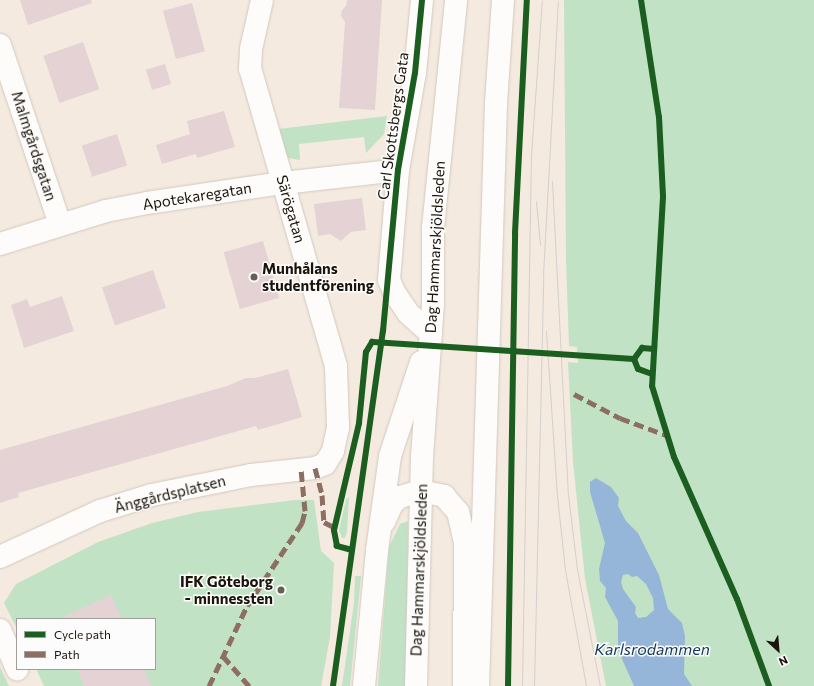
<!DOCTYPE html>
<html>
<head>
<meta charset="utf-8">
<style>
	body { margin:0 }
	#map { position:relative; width:814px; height:686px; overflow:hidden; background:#f5eadf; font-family:Commissioner,sans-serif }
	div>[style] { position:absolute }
	.green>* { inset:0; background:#c1e2c5 }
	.water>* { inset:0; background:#96b6d9 }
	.building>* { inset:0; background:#e5d2d5; transform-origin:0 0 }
	.roads { filter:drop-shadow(0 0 1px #d1c8bf) drop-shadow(0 0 1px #d1c8bf) }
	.minor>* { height:22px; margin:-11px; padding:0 11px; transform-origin:11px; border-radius:11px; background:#fefcfa }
	.major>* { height:22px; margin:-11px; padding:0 11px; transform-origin:11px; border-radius:11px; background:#fefcfa }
	.tram>* { height:1px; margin:-0.5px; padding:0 0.5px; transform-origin:0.5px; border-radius:0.5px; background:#d3d0cd }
	.quiet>* { height:5px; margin-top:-2.5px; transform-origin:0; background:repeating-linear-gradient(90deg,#8d6e63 0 10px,transparent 0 15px) }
	.cycleway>* { height:6px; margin:-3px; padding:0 3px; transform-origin:3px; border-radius:3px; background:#1b5e20 }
	.dots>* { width:11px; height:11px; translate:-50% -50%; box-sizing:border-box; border:2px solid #fcfcfc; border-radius:50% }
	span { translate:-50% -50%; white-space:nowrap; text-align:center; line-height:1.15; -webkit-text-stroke:3px #fcfcfc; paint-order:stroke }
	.street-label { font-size:15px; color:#1b140a }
	.poi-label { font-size:15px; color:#1b140a; font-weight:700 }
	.left { translate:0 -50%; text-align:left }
	.right { translate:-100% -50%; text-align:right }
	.water-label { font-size:16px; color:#13385c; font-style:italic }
	.legend { position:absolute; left:16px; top:618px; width:140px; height:52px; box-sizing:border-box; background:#fcfcfc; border:1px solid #a29f9b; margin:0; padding:5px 7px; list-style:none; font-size:12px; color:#1b140a }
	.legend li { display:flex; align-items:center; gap:8px; height:20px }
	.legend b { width:20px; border:1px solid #a29f9b }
	.north { position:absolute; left:758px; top:630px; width:40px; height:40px; -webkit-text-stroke:3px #fcfcfc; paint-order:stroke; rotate:154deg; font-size:11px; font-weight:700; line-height:16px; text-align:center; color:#1b140a }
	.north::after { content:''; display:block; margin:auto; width:14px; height:18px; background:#1b140a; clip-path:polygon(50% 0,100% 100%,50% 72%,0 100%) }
</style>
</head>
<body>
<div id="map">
	<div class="green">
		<i style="clip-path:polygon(564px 0,814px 0,814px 686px,606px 686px,585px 579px,573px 462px,568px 362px,578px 363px,577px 347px,569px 346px,566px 260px)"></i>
		<i style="clip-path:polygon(387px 116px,384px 134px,366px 153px,364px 137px,299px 144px,300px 160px,288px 158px,280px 143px,278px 129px)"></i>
		<i style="clip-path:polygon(349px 497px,347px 532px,345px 538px,342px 538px,339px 530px,346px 500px)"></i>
		<i style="clip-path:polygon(295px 500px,314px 500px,321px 551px,334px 563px,330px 637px,321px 686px,44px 686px,36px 669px,155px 669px,155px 619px,17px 619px,17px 629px,4px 603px,16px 584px,98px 542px,152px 523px,198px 512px)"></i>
		<i style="clip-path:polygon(408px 521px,406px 686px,378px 686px,389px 547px,400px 524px)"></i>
		<i style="clip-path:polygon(355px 576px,361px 576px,350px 686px,342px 686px,354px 603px)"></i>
		<i style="clip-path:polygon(0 667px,9px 686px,0 686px)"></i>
	</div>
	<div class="water">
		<i style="clip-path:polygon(evenodd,596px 478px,611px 487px,619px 498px,618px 506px,626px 521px,638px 533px,659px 575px,668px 609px,682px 623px,685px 636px,684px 674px,692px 686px,634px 686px,618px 650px,618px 621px,605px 597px,606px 588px,600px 581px,599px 569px,605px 543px,590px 492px,590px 482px,596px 478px,628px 574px,632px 577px,637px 576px,646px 584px,653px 598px,654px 610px,646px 617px,638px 618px,635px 613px,636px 607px,623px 589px,621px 582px,623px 575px,628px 574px)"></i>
	</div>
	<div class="building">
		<i style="clip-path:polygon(20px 0,91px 0,92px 3px,28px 25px)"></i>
		<i style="clip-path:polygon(347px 0,382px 0,375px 110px,339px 108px,345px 22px,341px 16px,342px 10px,346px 6px)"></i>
		<i style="left:192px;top:3px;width:50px;height:30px;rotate:75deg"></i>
		<i style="left:83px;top:42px;width:50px;height:42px;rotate:71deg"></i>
		<i style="left:165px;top:64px;width:21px;height:20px;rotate:73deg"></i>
		<i style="clip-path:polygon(224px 111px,235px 147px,197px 158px,196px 154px,162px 164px,156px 145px,190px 134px,187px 121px)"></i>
		<i style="left:117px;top:134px;width:33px;height:37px;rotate:72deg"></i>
		<i style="clip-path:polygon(362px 198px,366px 230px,351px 232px,341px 241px,330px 234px,318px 236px,314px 204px)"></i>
		<i style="left:263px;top:241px;width:59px;height:41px;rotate:74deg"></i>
		<i style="left:153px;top:270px;width:40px;height:54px;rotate:71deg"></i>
		<i style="clip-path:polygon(62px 296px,74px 331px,24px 348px,11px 305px,27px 299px,30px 307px)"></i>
		<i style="clip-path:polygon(288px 369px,302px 417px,258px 430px,256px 426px,18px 493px,19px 497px,0 503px,0 450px,227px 386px,246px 378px,255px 378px)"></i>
		<i style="clip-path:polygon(111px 595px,122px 619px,58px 619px)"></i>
		<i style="clip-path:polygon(77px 669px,144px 669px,152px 686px,84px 686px)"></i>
	</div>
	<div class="roads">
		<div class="minor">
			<i style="left:0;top:45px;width:189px;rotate:71.5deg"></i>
			<i style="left:0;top:244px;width:111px;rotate:-17.3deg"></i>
			<i style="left:106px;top:211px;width:42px;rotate:-11deg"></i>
			<i style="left:147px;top:203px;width:137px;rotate:-8.4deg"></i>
			<i style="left:283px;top:183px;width:116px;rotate:-6.4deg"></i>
			<i style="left:389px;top:280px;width:110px;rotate:-85.3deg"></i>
			<i style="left:398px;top:170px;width:98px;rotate:-80.1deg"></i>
			<i style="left:415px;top:73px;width:73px;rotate:-84.5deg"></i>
			<i style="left:0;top:557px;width:110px;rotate:-24.7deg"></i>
			<i style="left:100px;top:511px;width:54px;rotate:-17.1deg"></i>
			<i style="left:152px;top:495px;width:101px;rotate:-11.4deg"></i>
			<i style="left:251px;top:475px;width:64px;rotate:-6.2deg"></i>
			<i style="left:315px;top:468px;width:11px;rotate:-22deg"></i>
			<i style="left:325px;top:464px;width:15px;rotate:-58deg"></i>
			<i style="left:333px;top:451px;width:25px;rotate:-78deg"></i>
			<i style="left:338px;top:427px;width:61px;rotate:-91.9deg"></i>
			<i style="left:336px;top:366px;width:309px;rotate:-106.1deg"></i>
			<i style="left:250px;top:69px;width:20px;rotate:-87deg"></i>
			<i style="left:251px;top:49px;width:50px;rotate:-77.3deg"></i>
			<i style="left:0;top:630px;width:43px;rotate:66.4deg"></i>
		</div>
		<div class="major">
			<i style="left:389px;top:280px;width:13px;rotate:67deg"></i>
			<i style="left:394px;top:292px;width:25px;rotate:56deg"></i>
			<i style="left:408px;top:313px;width:31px;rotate:42deg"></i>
			<i style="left:384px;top:522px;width:20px;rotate:-66deg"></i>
			<i style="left:392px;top:504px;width:11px;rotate:-41deg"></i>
			<i style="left:400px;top:497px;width:22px;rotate:-16deg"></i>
			<i style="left:421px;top:491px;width:24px;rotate:12deg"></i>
			<i style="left:444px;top:496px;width:21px;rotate:49deg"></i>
			<i style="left:458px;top:512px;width:32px;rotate:77deg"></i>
			<i style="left:465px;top:543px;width:143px;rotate:90.4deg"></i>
			<i style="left:364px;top:686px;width:137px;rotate:-84.5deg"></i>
			<i style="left:377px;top:550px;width:95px;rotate:-82.1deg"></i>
			<i style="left:390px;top:456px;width:99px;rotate:-71.7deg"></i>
			<i style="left:416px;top:686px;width:229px;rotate:-88.5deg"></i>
			<i style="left:422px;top:457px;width:152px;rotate:-85.9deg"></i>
			<i style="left:433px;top:305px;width:77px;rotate:-90deg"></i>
			<i style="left:433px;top:228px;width:229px;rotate:-84.2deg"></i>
			<i style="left:478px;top:686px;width:583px;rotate:-88.23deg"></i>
			<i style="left:496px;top:103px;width:103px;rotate:-86.1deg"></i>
		</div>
	</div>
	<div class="tram">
		<i style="left:552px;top:181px;width:313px;rotate:87.1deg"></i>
		<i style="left:568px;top:494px;width:76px;rotate:83.2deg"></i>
		<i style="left:577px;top:569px;width:119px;rotate:78.9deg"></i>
		<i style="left:536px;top:201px;width:44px;rotate:84.8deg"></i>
		<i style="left:546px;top:331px;width:165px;rotate:86.2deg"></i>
		<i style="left:557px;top:496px;width:74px;rotate:83.8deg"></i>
		<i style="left:565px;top:570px;width:118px;rotate:79.7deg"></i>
		<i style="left:522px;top:686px;width:530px;rotate:-89.03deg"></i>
		<i style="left:531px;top:156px;width:156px;rotate:-86deg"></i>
		<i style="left:534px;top:686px;width:411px;rotate:-88.7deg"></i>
		<i style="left:543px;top:275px;width:275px;rotate:-86.9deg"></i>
	</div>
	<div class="quiet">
		<i style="left:574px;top:394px;width:52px;rotate:27.6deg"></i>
		<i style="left:620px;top:418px;width:49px;rotate:20.3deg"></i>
		<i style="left:315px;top:468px;width:28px;rotate:75deg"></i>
		<i style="left:322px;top:495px;width:27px;rotate:86deg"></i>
		<i style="left:324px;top:522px;width:11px;rotate:27deg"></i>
		<i style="left:223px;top:656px;width:40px;rotate:49deg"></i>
		<i style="left:209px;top:686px;width:89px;rotate:-64.6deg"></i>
		<i style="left:247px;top:606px;width:100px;rotate:-56.5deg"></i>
		<i style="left:302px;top:523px;width:12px;rotate:-76deg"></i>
		<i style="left:305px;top:511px;width:42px;rotate:-95.4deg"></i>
	</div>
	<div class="cycleway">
		<i style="left:641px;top:0;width:118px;rotate:81.3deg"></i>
		<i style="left:659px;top:117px;width:80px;rotate:87.1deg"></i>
		<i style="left:663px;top:197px;width:189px;rotate:93.3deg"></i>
		<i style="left:652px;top:386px;width:74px;rotate:72.8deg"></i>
		<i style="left:674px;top:457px;width:155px;rotate:66.1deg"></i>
		<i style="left:737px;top:599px;width:93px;rotate:69.8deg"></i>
		<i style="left:652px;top:374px;width:15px;rotate:-160deg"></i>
		<i style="left:638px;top:369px;width:11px;rotate:-112deg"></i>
		<i style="left:634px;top:359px;width:14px;rotate:-54deg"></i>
		<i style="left:642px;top:348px;width:12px;rotate:5deg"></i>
		<i style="left:352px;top:550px;width:16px;rotate:-165deg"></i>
		<i style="left:337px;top:546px;width:16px;rotate:-101deg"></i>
		<i style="left:334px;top:530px;width:110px;rotate:-76.8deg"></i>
		<i style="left:359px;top:423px;width:71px;rotate:-84.4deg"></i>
		<i style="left:366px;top:352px;width:12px;rotate:-59deg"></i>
		<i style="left:372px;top:342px;width:263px;rotate:3.7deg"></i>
		<i style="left:333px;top:686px;width:359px;rotate:-82deg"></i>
		<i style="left:383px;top:331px;width:162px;rotate:-84.7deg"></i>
		<i style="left:398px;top:170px;width:98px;rotate:-80.1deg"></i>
		<i style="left:415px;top:73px;width:73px;rotate:-84.5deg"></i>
		<i style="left:508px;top:686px;width:453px;rotate:-89.1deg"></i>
		<i style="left:515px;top:233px;width:233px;rotate:-87.1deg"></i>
	</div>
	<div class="dots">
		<i style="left:254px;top:277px;background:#675f55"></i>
		<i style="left:281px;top:590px;background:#675f55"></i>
	</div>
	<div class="street-label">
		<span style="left:393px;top:126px;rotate:-82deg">Carl Skottsbergs Gata</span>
		<span style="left:34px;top:146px;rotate:72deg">Malmgårdsgatan</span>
		<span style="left:197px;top:196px;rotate:-9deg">Apotekaregatan</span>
		<span style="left:291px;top:209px;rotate:74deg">Särögatan</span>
		<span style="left:435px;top:247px;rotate:-87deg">Dag Hammarskjöldsleden</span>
		<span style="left:170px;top:494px;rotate:-14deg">Änggårdsplatsen</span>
		<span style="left:419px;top:570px;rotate:-88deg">Dag Hammarskjöldsleden</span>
	</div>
	<div class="poi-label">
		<span class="left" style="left:262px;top:277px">Munhålans<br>studentförening</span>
		<span class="right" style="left:273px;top:590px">IFK Göteborg<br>- minnessten</span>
	</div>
	<div class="water-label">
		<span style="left:652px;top:649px">Karlsrodammen</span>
	</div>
	<ul class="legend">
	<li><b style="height:5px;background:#1b5e20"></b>Cycle path</li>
	<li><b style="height:5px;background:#8d6e63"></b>Path</li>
	</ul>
	<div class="north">N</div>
</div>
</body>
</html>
